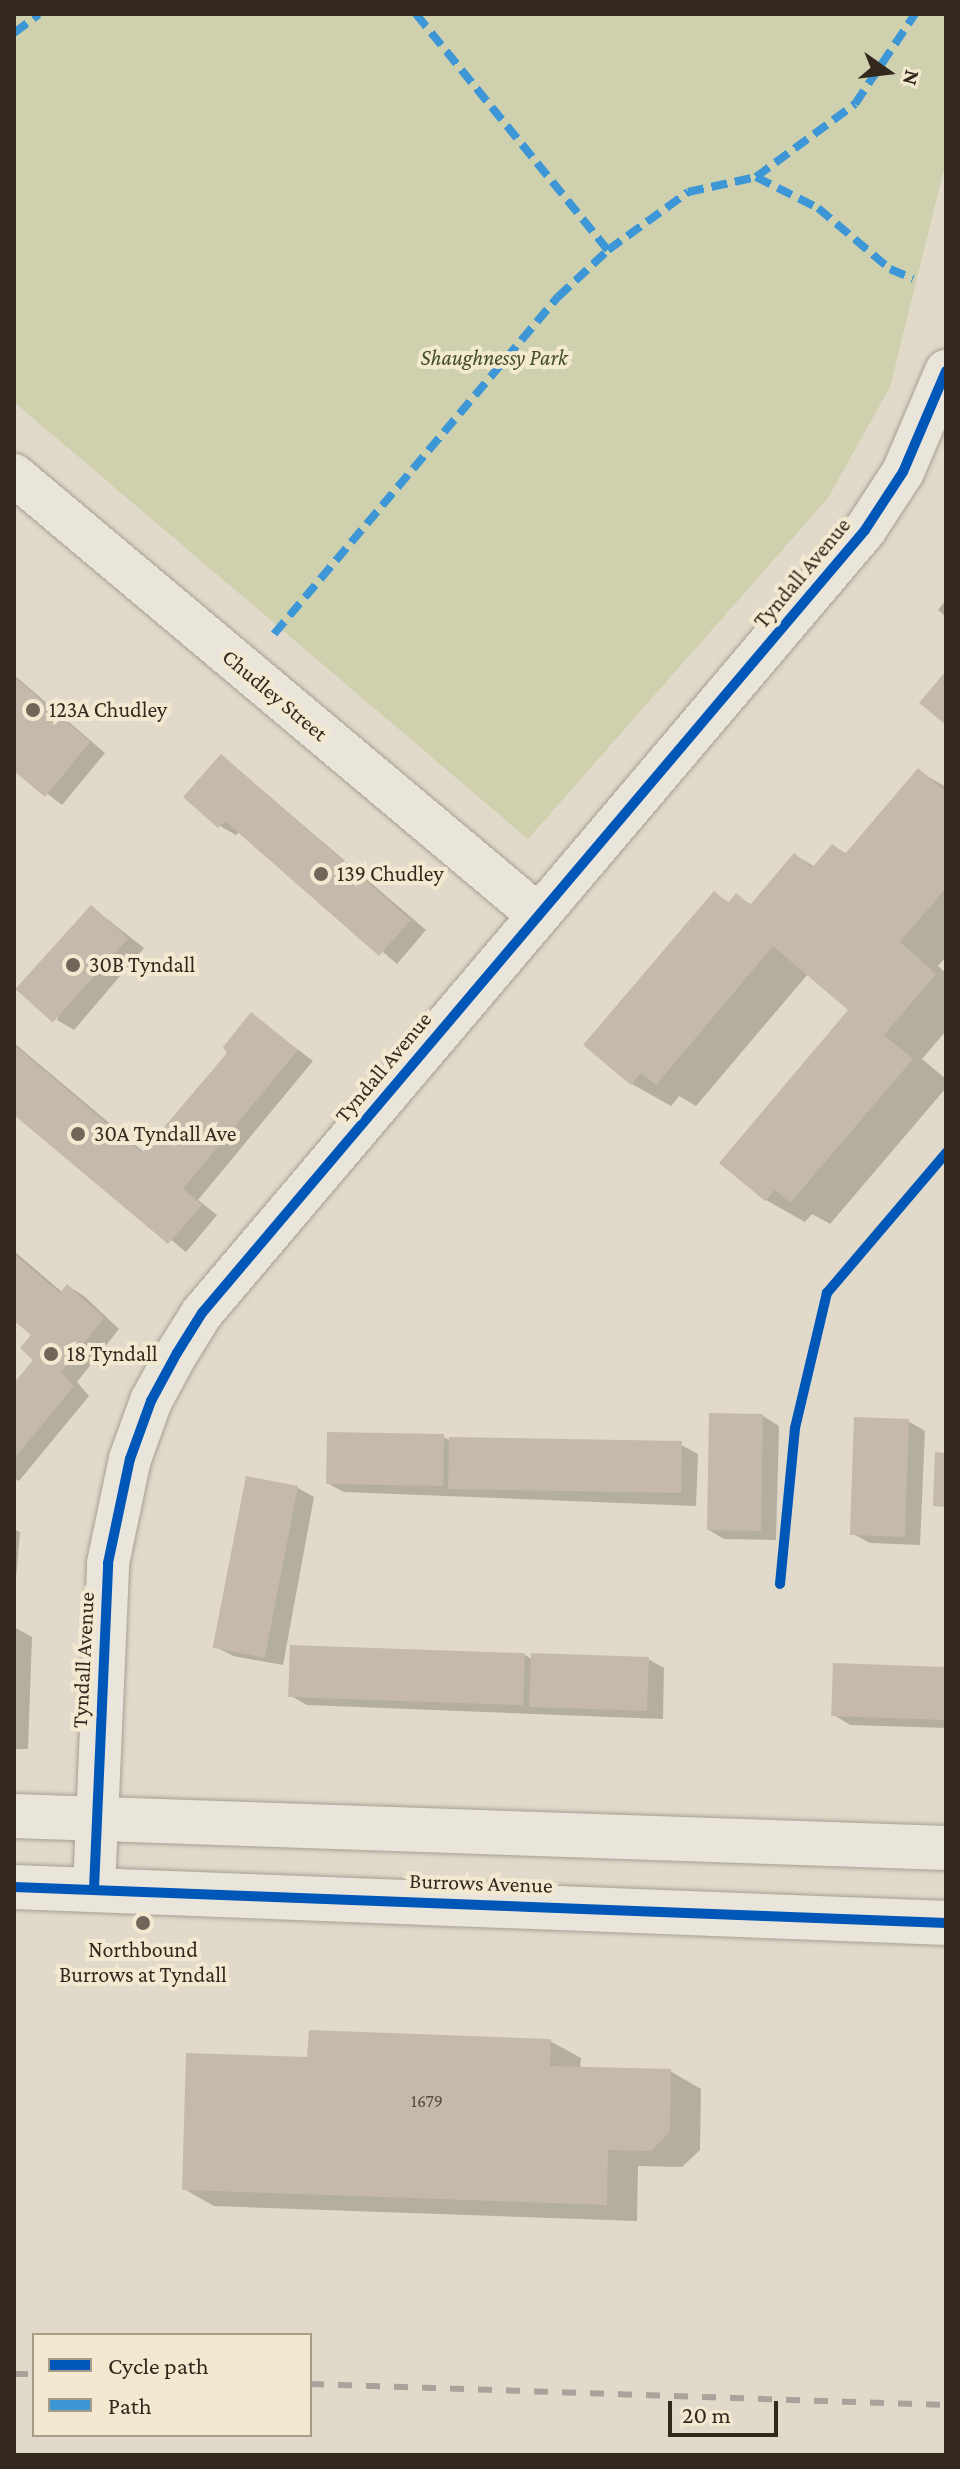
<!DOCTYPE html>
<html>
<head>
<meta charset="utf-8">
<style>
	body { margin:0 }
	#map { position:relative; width:960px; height:2469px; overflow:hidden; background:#e1daca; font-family:"Crimson Pro",serif }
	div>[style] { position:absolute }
	.green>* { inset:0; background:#cfd0ad }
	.shadow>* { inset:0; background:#0003 }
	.building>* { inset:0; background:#c4b9ab; transform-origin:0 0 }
	.roads { filter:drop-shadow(0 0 2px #a69f94) drop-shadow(0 0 2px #a69f94) }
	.street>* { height:42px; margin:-21px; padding:0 21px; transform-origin:21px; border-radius:21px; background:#eae5db }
	.secondary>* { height:44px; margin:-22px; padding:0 22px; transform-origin:22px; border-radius:22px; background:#eae5db }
	.rail>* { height:6px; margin-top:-3px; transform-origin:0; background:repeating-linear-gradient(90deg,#a8a49c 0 14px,transparent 0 28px) }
	.quiet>* { height:8px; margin-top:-4px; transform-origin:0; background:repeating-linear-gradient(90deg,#3d96d5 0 16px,transparent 0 24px) }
	.cycleway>* { height:10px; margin:-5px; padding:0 5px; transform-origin:5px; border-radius:5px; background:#0057b8 }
	.dots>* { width:22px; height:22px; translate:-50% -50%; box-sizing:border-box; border:4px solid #f2e9d0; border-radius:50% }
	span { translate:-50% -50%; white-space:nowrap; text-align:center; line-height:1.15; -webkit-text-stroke:8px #f2e9d0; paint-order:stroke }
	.number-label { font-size:18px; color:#574c40 }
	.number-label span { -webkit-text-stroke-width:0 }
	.park-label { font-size:22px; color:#444e25; font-style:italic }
	.street-label { font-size:22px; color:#33281d }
	.poi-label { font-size:22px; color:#33281d }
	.left { translate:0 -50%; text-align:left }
	.frame { position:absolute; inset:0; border:16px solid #33281d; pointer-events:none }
	.legend { position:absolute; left:32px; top:2333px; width:280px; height:104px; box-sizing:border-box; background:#f2e9d0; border:2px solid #a69c88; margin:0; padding:10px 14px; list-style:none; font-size:24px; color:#33281d }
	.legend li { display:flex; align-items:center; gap:16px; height:40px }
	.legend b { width:40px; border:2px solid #a69c88 }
	.north { position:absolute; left:848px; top:32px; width:80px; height:80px; -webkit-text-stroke:6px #f2e9d0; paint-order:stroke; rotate:104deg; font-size:22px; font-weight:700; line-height:32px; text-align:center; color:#33281d }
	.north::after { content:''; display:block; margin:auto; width:28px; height:36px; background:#33281d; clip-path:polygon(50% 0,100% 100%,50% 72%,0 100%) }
	.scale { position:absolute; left:668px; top:2401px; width:110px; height:36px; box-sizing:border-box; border:4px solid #33281d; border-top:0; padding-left:10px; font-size:24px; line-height:28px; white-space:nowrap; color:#33281d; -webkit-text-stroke:6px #f2e9d0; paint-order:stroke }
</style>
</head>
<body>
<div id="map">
	<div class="green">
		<i style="clip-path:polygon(14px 14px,946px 14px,946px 161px,890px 387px,828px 498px,528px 839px,14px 402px)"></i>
	</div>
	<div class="shadow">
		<i style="clip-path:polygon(946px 600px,946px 617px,938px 610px)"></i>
		<i style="clip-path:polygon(14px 675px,105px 753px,62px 805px,14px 768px)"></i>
		<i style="clip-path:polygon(222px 756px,426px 930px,397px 964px,240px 831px,236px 835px,220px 826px)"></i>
		<i style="clip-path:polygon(918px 771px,946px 787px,946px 957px,938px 966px,946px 973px,946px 1031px,922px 1059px,946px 1079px,946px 1088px,830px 1224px,812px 1214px,805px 1222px,766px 1200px,851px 1009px,808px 974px,696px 1106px,679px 1096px,671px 1106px,632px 1084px,714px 894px,730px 903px,736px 896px,752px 905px,795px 855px,815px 867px,833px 846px,847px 854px)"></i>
		<i style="clip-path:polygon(92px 907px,144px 948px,74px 1030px,57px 1020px)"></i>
		<i style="clip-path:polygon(251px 1014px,313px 1061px,198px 1200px,217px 1215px,186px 1252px,14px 1112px,14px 1043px,145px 1153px,229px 1054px)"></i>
		<i style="clip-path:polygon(14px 1251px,63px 1293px,68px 1286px,84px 1296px,119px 1329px,77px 1382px,89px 1396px,19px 1481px,14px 1478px,14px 1386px,35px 1360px,33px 1335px,14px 1318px)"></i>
		<i style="clip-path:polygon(763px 1416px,779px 1426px,776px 1540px,724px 1539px,707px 1529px)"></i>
		<i style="clip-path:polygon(908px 1421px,925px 1431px,920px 1545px,870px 1543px,853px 1534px)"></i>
		<i style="clip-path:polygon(443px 1437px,451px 1441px,681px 1445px,698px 1454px,696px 1506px,344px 1492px,327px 1483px)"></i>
		<i style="clip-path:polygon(298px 1488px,314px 1497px,283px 1665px,233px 1656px,216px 1647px)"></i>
		<i style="clip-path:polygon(14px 1529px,20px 1532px,14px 1601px)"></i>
		<i style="clip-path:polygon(14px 1627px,32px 1637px,28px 1749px,14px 1749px)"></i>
		<i style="clip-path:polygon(525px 1655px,533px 1660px,648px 1659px,664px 1668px,663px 1719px,307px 1705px,291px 1696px)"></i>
		<i style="clip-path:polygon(946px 1668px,946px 1728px,850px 1725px,834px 1715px)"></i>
		<i style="clip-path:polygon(550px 2041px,581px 2058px,580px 2069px,670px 2071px,701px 2089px,700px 2150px,682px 2167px,638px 2166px,637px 2221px,214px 2206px,184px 2189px,309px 2060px)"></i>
	</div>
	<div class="building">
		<i style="clip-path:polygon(946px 671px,946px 725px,919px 703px)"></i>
		<i style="clip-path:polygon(14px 677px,90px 742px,45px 797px,14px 771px)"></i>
		<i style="clip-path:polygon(221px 754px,411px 920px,379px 956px,225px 821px,218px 828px,183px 797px)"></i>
		<i style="clip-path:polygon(918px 768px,946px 792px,946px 888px,900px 942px,936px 974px,884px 1035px,913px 1059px,790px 1203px,775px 1190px,765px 1201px,719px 1163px,848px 1010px,773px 946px,656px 1085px,641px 1073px,631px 1085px,583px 1045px,714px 891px,728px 903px,736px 893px,750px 905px,794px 853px,812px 868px,832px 844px,845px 854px)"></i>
		<i style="left:91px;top:905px;width:50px;height:113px;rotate:42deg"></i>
		<i style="clip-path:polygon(251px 1012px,298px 1050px,183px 1189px,202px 1205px,168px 1244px,14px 1115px,14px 1045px,142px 1153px,227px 1053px,223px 1047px)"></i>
		<i style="clip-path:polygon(14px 1254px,60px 1293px,67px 1284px,104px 1318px,61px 1372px,74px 1386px,14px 1459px,14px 1383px,33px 1360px,20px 1348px,31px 1335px,14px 1321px)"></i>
		<i style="left:709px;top:1413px;width:54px;height:117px;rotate:1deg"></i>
		<i style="left:854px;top:1417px;width:55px;height:118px;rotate:2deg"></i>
		<i style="left:327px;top:1432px;width:117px;height:52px;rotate:1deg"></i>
		<i style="left:449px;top:1437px;width:233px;height:52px;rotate:1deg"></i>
		<i style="clip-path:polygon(935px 1452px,946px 1453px,946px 1507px,933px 1506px)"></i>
		<i style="left:246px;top:1476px;width:53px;height:175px;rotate:11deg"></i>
		<i style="left:290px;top:1645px;width:235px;height:52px;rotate:2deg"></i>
		<i style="left:531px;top:1653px;width:118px;height:54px;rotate:2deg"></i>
		<i style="left:833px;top:1663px;width:113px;height:53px;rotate:2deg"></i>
		<i style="clip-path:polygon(309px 2030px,551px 2039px,550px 2066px,671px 2069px,670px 2132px,651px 2151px,608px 2150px,607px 2205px,182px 2190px,186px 2053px,307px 2057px)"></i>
	</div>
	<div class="roads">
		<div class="street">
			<i style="left:14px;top:475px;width:683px;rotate:40.01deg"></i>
			<i style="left:94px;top:1889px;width:326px;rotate:-87.5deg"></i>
			<i style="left:108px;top:1563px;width:106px;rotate:-78.1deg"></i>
			<i style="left:130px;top:1459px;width:62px;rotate:-70.1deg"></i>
			<i style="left:151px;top:1401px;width:55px;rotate:-61.6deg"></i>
			<i style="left:177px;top:1353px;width:47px;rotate:-58deg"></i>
			<i style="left:202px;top:1313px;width:1026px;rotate:-49.74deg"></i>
			<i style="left:865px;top:530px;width:69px;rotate:-56.8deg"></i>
			<i style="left:903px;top:472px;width:110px;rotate:-66.9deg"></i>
		</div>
		<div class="secondary">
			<i style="left:14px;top:1816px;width:933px;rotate:1.97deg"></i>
			<i style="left:14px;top:1887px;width:933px;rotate:2.21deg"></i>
		</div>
	</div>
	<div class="rail">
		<i style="left:14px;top:2374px;width:20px"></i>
		<i style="left:310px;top:2384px;width:636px;rotate:1.89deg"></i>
	</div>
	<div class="quiet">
		<i style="left:416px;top:14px;width:304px;rotate:50.9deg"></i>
		<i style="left:14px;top:33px;width:31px;rotate:-37deg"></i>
		<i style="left:756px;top:177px;width:123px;rotate:-36.4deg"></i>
		<i style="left:855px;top:104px;width:108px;rotate:-56.3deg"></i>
		<i style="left:274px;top:634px;width:441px;rotate:-49.9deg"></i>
		<i style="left:558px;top:297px;width:69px;rotate:-43.2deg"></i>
		<i style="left:608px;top:250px;width:99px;rotate:-35.9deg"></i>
		<i style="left:688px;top:192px;width:70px;rotate:-12.4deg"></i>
		<i style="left:756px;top:177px;width:69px;rotate:26.6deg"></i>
		<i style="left:818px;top:208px;width:94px;rotate:40.3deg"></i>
		<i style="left:890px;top:269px;width:25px;rotate:23deg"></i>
	</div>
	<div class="cycleway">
		<i style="left:780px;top:1584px;width:157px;rotate:-84.5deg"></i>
		<i style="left:795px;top:1428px;width:139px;rotate:-76.7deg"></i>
		<i style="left:827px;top:1293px;width:184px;rotate:-49.6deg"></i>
		<i style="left:14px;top:1887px;width:933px;rotate:2.21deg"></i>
		<i style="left:94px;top:1889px;width:326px;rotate:-87.5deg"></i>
		<i style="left:108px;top:1563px;width:106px;rotate:-78.1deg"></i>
		<i style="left:130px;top:1459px;width:62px;rotate:-70.1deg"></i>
		<i style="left:151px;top:1401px;width:55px;rotate:-61.6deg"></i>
		<i style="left:177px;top:1353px;width:47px;rotate:-58deg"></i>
		<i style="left:202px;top:1313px;width:1026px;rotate:-49.74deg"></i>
		<i style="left:865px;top:530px;width:69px;rotate:-56.8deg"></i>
		<i style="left:903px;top:472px;width:110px;rotate:-66.9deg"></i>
	</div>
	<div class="dots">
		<i style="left:33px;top:710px;background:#70665a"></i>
		<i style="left:321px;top:874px;background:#70665a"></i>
		<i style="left:73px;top:965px;background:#70665a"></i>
		<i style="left:78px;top:1134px;background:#70665a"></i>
		<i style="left:51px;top:1354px;background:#70665a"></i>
		<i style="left:143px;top:1923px;background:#70665a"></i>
	</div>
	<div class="number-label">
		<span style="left:427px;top:2101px">1679</span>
	</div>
	<div class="park-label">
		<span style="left:494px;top:358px">Shaughnessy Park</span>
	</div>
	<div class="street-label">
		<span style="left:802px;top:573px;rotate:-50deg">Tyndall Avenue</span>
		<span style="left:275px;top:695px;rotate:40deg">Chudley Street</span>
		<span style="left:383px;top:1067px;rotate:-50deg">Tyndall Avenue</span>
		<span style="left:83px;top:1660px;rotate:-87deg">Tyndall Avenue</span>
		<span style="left:481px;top:1883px;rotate:2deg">Burrows Avenue</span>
	</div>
	<div class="poi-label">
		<span class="left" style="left:49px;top:710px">123A Chudley</span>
		<span class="left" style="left:337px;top:874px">139 Chudley</span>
		<span class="left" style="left:89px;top:965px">30B Tyndall</span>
		<span class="left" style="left:94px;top:1134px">30A Tyndall Ave</span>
		<span class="left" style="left:67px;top:1354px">18 Tyndall</span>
		<span style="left:143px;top:1962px">Northbound<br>Burrows at Tyndall</span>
	</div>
	<div class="frame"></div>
	<ul class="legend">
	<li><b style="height:10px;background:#0057b8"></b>Cycle path</li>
	<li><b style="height:10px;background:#3d96d5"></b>Path</li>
	</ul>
	<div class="north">N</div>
	<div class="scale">20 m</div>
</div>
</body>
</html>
